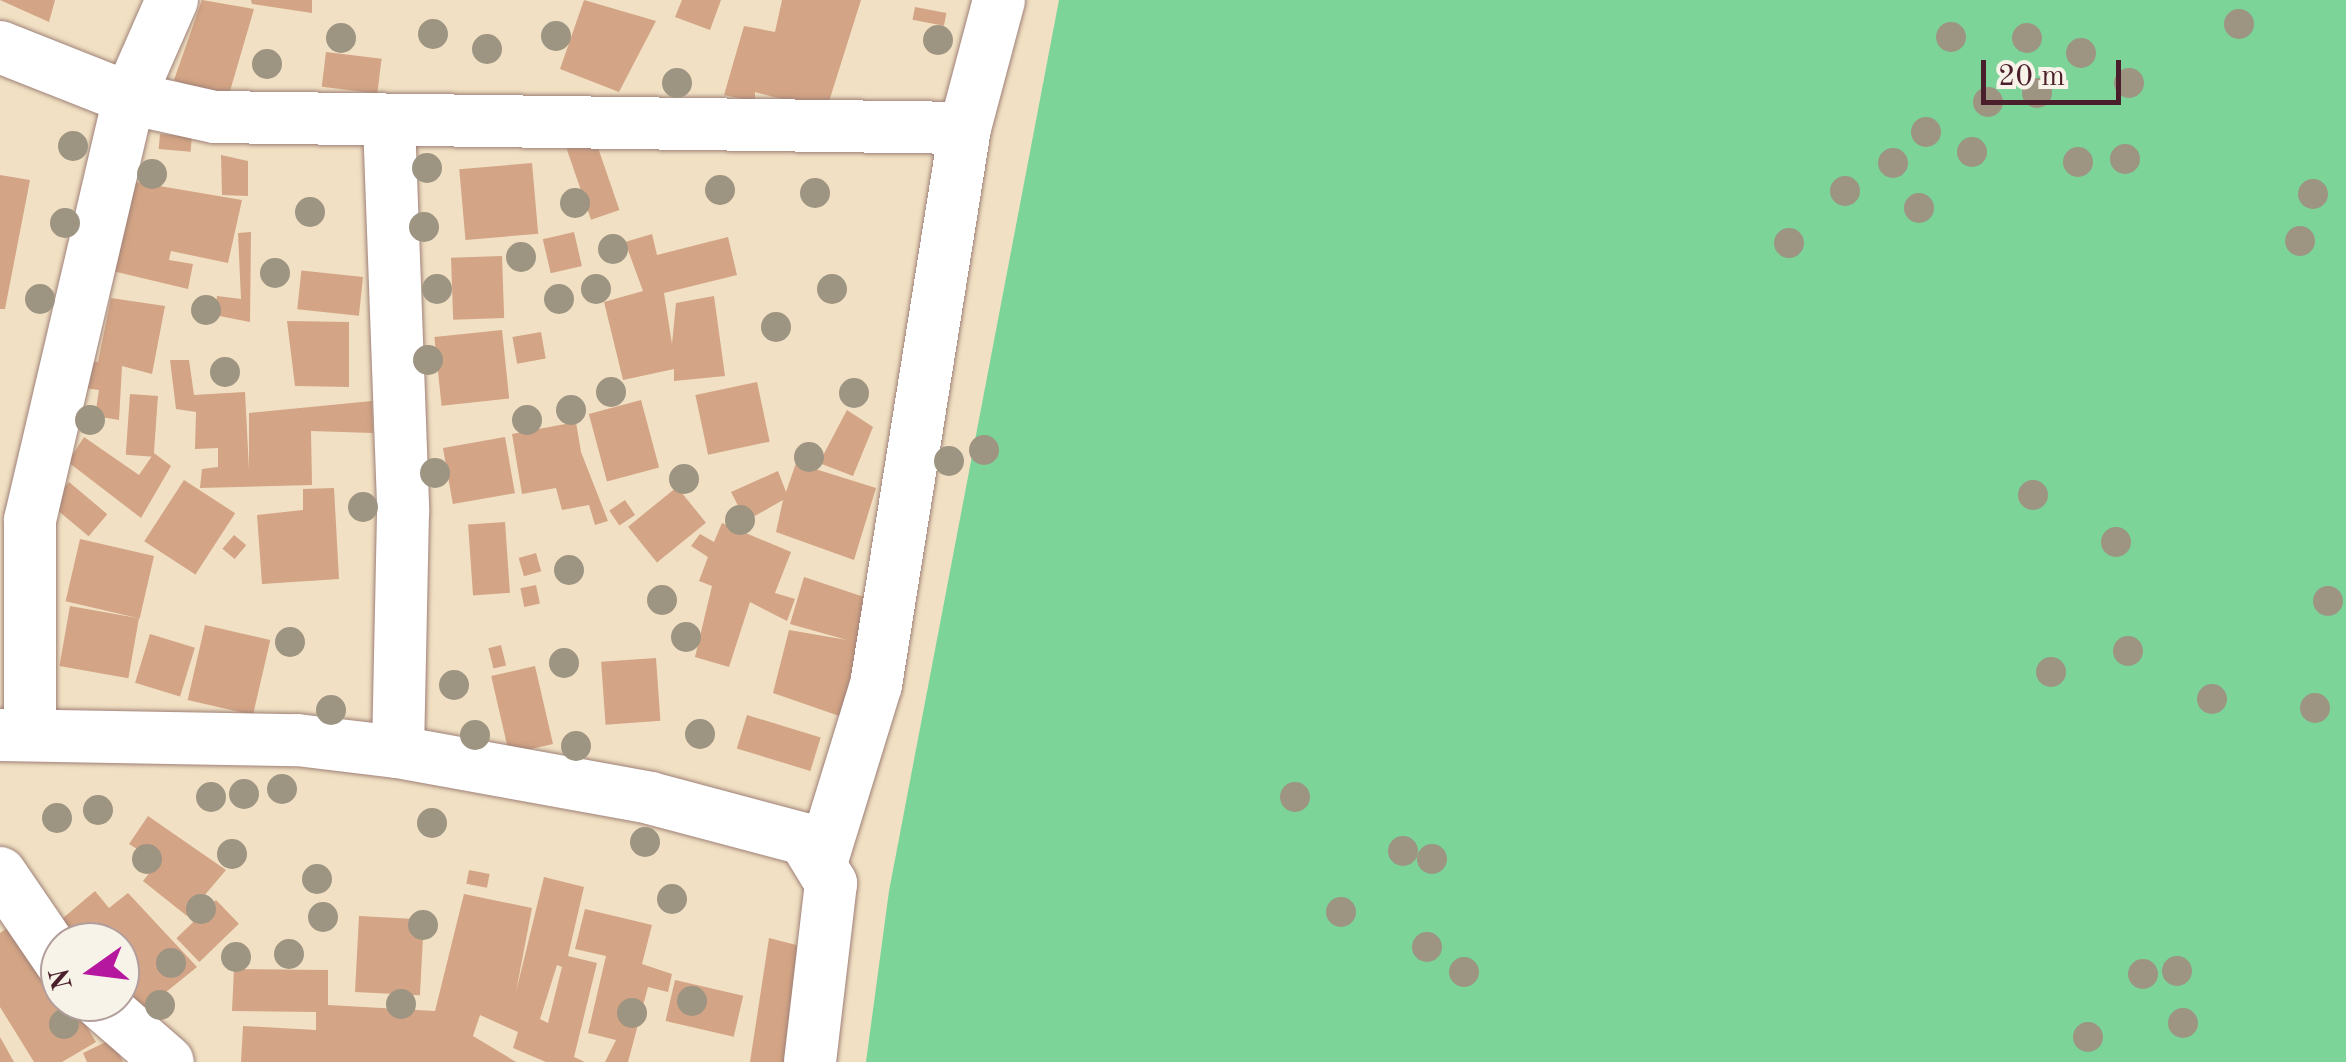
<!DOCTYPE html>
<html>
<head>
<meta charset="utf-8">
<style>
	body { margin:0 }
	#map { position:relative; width:2346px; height:1062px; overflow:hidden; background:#f1e0c3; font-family:"Old Standard TT",serif }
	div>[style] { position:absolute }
	.green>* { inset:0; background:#7cd499 }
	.building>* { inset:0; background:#d3a485; transform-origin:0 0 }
	.roads { filter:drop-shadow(0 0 2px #9e8077) drop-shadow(0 0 2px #9e8077) }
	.minor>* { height:52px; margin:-26px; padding:0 26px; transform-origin:26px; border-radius:26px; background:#fff }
	.trees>* { width:30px; height:30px; margin:-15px; border-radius:50%; background:#9d9482 }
	span { translate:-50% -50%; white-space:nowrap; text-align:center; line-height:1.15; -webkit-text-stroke:10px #f7f3e8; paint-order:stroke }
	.north { position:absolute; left:40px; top:922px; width:100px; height:100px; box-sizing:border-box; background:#f7f3e8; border:2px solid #b29e9c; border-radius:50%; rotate:256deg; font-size:28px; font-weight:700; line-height:40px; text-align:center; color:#4a1f2b }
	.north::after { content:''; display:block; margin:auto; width:35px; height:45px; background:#b5179e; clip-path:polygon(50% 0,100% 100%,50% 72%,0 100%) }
	.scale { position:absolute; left:1981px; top:60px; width:140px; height:45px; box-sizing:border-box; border:5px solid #4a1f2b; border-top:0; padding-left:12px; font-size:30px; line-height:35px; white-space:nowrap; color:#4a1f2b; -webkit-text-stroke:8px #f7f3e8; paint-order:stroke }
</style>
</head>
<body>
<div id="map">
	<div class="green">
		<i style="clip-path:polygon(1059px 0,2346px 0,2346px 1062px,866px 1062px,889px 891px)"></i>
	</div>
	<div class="building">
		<i style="clip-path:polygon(0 0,55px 0,49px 22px)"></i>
		<i style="clip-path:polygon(202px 0,254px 9px,228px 98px,174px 80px)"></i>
		<i style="clip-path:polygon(251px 0,312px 0,312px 13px,252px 4px)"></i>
		<i style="clip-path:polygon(584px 0,656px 21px,619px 92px,560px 69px)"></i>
		<i style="clip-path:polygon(682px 0,721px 0,710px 30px,675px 17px)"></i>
		<i style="clip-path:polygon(782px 0,861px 0,826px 111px,755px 92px,755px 102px,724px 95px,744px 26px,775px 32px)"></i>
		<i style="left:915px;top:7px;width:32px;height:13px;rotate:11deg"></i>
		<i style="left:326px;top:52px;width:56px;height:35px;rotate:7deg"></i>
		<i style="left:160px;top:134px;width:32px;height:15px;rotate:5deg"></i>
		<i style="left:595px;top:139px;width:75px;height:30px;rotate:71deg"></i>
		<i style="clip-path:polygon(221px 155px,248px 161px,248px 196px,222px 195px)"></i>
		<i style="left:532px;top:163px;width:71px;height:73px;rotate:85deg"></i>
		<i style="clip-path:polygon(0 175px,30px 180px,5px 309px,0 309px)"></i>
		<i style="clip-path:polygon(118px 179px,242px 200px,228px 263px,171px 251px,169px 260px,193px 264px,188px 289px,100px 268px)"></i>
		<i style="clip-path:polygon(251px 232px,250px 322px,214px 315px,217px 296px,241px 299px,238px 233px)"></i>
		<i style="left:574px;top:232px;width:35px;height:32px;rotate:77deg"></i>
		<i style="clip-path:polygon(652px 234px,657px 255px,728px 237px,737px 275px,664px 293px,672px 344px,676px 303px,714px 296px,725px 376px,674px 381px,674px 369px,623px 380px,604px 302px,643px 291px,625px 242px)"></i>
		<i style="left:502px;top:256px;width:62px;height:51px;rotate:88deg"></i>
		<i style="left:363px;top:277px;width:39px;height:62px;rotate:96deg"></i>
		<i style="clip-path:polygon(111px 298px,165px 306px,152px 374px,122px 366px,119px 420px,95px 416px,99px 390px,71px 386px,75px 359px,98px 362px)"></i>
		<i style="clip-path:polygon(287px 321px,349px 322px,349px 387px,295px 386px)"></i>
		<i style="left:502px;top:330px;width:69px;height:68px;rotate:84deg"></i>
		<i style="left:541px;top:332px;width:27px;height:29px;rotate:80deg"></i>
		<i style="clip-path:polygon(170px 360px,189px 360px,194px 395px,245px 392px,249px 470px,249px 413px,372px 401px,373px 433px,311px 431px,312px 485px,200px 488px,202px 469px,218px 467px,218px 448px,195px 449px,196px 412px,176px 409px)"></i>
		<i style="left:757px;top:382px;width:61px;height:63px;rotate:78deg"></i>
		<i style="left:130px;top:394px;width:28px;height:61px;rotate:4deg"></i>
		<i style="left:641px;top:400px;width:70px;height:54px;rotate:75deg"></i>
		<i style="clip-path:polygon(847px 410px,873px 427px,853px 476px,819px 463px)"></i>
		<i style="clip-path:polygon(576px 422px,581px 452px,608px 521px,595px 525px,589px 505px,562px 510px,556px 488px,522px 494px,512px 434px)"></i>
		<i style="clip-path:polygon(84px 437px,139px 475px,154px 453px,171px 466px,141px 518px,68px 462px)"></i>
		<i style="left:505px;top:437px;width:57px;height:63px;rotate:80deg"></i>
		<i style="clip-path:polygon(796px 463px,876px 488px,854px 560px,776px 532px,783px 500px,746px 521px,731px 492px,778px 471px,786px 492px)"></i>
		<i style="left:184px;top:480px;width:61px;height:73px;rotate:33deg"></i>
		<i style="left:69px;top:482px;width:50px;height:29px;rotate:40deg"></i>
		<i style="left:677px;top:487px;width:46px;height:63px;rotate:51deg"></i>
		<i style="clip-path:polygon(334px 488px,339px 579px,262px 584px,257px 515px,303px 510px,303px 489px)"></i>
		<i style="left:625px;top:500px;width:18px;height:19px;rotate:56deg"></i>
		<i style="left:505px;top:522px;width:71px;height:37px;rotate:86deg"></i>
		<i style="clip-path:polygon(722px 523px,791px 552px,775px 593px,795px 599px,787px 621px,750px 602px,729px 667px,695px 657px,712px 586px,699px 581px,708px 557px,691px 546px,700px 534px,714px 542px)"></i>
		<i style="left:234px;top:535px;width:16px;height:18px;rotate:40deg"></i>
		<i style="left:80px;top:539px;width:76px;height:64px;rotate:13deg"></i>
		<i style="left:536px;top:553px;width:19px;height:18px;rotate:74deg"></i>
		<i style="clip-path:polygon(804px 577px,864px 597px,848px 719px,773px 693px,789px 630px,847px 640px,790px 624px)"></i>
		<i style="left:536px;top:585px;width:19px;height:16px;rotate:78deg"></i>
		<i style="left:70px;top:606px;width:70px;height:61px;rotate:10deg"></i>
		<i style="left:205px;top:625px;width:67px;height:77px;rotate:13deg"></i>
		<i style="left:150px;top:634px;width:47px;height:51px;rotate:17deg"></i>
		<i style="left:501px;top:645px;width:21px;height:13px;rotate:76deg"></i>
		<i style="left:656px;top:658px;width:63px;height:55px;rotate:86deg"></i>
		<i style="left:535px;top:666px;width:80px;height:45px;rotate:77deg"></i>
		<i style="left:747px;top:715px;width:77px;height:35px;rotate:17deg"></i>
		<i style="clip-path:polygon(148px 816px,226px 870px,187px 916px,143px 881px,158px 862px,129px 844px)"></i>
		<i style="left:469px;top:870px;width:21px;height:14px;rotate:11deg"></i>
		<i style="clip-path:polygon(evenodd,544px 877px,584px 887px,568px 956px,597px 963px,574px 1057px,585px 1062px,546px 1062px,513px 1048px,518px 1032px,480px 1015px,473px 1036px,516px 1062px,241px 1062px,243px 1026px,316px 1030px,316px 1012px,232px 1011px,234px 969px,328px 970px,328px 1005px,435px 1011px,464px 894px,532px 908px,516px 992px,544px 877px,557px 965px,562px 967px,548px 1023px,540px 1019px,557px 965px)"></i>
		<i style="clip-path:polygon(95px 891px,109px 908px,128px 893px,197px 967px,124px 1026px,120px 942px,60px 942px,50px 929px)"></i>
		<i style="left:216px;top:900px;width:33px;height:55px;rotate:46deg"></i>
		<i style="clip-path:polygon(585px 909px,652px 925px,642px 964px,672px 974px,668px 992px,648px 987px,628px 1062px,605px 1062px,616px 1040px,588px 1033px,606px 956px,575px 949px)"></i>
		<i style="left:359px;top:916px;width:65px;height:76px;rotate:3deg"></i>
		<i style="clip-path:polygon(16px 922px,60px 982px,60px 1002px,72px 1002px,96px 1042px,62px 1062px,34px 1062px,0 1007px,0 933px)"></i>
		<i style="clip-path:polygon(769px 938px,808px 948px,801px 1062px,750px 1062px)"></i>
		<i style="left:675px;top:980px;width:70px;height:42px;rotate:13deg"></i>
		<i style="clip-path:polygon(0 1037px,14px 1062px,0 1062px)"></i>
		<i style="clip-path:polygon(112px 1039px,123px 1062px,87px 1062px,83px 1053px)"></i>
	</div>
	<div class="roads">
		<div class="minor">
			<i style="left:0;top:47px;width:139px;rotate:21.6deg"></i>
			<i style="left:129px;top:98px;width:88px;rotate:12.5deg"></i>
			<i style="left:215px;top:117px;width:750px;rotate:0.84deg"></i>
			<i style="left:389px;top:122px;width:391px;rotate:87.9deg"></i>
			<i style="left:403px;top:513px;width:239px;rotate:91.2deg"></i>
			<i style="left:30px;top:732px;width:212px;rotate:-90deg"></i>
			<i style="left:30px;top:520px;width:433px;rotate:-76.8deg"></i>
			<i style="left:129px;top:98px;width:107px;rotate:-66.3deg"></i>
			<i style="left:0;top:735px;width:297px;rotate:1deg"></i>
			<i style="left:297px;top:740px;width:102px;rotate:6.8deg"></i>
			<i style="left:398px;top:752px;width:256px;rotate:10.3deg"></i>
			<i style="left:650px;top:798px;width:159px;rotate:14.9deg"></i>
			<i style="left:804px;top:839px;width:52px;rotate:58.5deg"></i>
			<i style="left:831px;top:883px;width:180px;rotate:96.7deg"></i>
			<i style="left:823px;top:857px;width:180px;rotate:-72.9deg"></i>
			<i style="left:876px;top:685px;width:564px;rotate:-80.92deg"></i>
			<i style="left:965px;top:128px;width:132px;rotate:-75.1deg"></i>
			<i style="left:0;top:873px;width:107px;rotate:55.7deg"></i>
			<i style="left:99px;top:1002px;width:91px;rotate:41deg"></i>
		</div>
	</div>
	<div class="trees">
		<i style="left:2239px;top:24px"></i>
		<i style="left:433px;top:34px"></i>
		<i style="left:556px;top:36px"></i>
		<i style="left:1951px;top:37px"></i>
		<i style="left:341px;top:38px"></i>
		<i style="left:2027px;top:38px"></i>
		<i style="left:938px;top:40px"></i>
		<i style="left:487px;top:49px"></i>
		<i style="left:2081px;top:53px"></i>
		<i style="left:267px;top:64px"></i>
		<i style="left:677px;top:83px"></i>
		<i style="left:2129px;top:83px"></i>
		<i style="left:2037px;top:93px"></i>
		<i style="left:1988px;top:102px"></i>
		<i style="left:1926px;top:132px"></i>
		<i style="left:73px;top:146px"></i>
		<i style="left:1972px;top:152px"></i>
		<i style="left:2125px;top:159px"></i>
		<i style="left:2078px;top:162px"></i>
		<i style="left:1893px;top:163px"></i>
		<i style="left:427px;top:168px"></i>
		<i style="left:152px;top:174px"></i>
		<i style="left:720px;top:190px"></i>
		<i style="left:1845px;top:191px"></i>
		<i style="left:815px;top:193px"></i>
		<i style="left:2313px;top:194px"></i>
		<i style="left:575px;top:203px"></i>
		<i style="left:1919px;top:208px"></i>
		<i style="left:310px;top:212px"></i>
		<i style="left:65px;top:223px"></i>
		<i style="left:424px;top:227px"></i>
		<i style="left:2300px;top:241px"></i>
		<i style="left:1789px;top:243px"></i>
		<i style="left:613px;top:249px"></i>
		<i style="left:521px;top:257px"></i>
		<i style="left:275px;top:273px"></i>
		<i style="left:437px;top:289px"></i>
		<i style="left:596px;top:289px"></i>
		<i style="left:832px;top:289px"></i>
		<i style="left:40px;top:299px"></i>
		<i style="left:559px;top:299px"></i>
		<i style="left:206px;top:310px"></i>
		<i style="left:776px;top:327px"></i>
		<i style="left:428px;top:360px"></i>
		<i style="left:225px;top:372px"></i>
		<i style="left:611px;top:392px"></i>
		<i style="left:854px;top:393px"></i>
		<i style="left:571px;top:410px"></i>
		<i style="left:90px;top:420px"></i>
		<i style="left:527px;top:420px"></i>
		<i style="left:984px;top:450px"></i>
		<i style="left:809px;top:457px"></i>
		<i style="left:949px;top:461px"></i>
		<i style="left:435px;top:473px"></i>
		<i style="left:684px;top:479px"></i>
		<i style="left:2033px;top:495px"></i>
		<i style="left:363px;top:507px"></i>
		<i style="left:740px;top:520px"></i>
		<i style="left:2116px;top:542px"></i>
		<i style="left:569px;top:570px"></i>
		<i style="left:662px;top:600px"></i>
		<i style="left:2328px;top:601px"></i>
		<i style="left:686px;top:637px"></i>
		<i style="left:290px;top:642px"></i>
		<i style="left:2128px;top:651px"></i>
		<i style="left:564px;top:663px"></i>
		<i style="left:2051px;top:672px"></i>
		<i style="left:454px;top:685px"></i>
		<i style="left:2212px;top:699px"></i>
		<i style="left:2315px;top:708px"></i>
		<i style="left:331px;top:710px"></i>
		<i style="left:700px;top:734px"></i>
		<i style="left:475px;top:735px"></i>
		<i style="left:576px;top:746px"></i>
		<i style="left:282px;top:789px"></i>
		<i style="left:244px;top:794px"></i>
		<i style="left:211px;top:797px"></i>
		<i style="left:1295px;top:797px"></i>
		<i style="left:98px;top:810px"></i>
		<i style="left:57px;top:818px"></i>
		<i style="left:432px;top:823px"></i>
		<i style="left:645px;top:842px"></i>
		<i style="left:1403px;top:851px"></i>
		<i style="left:232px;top:854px"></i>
		<i style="left:147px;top:859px"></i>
		<i style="left:1432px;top:859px"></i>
		<i style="left:317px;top:879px"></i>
		<i style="left:672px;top:899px"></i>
		<i style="left:201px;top:909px"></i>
		<i style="left:1341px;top:912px"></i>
		<i style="left:323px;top:917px"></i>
		<i style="left:423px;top:925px"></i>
		<i style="left:1427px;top:947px"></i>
		<i style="left:289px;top:954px"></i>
		<i style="left:236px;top:957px"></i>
		<i style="left:171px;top:963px"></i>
		<i style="left:2177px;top:971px"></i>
		<i style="left:1464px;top:972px"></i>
		<i style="left:2143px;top:974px"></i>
		<i style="left:692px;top:1001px"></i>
		<i style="left:401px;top:1004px"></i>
		<i style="left:160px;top:1005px"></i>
		<i style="left:632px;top:1013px"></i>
		<i style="left:2183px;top:1023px"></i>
		<i style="left:64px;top:1024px"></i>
		<i style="left:2088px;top:1037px"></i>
	</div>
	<div class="north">N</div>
	<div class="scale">20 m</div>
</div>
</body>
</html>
